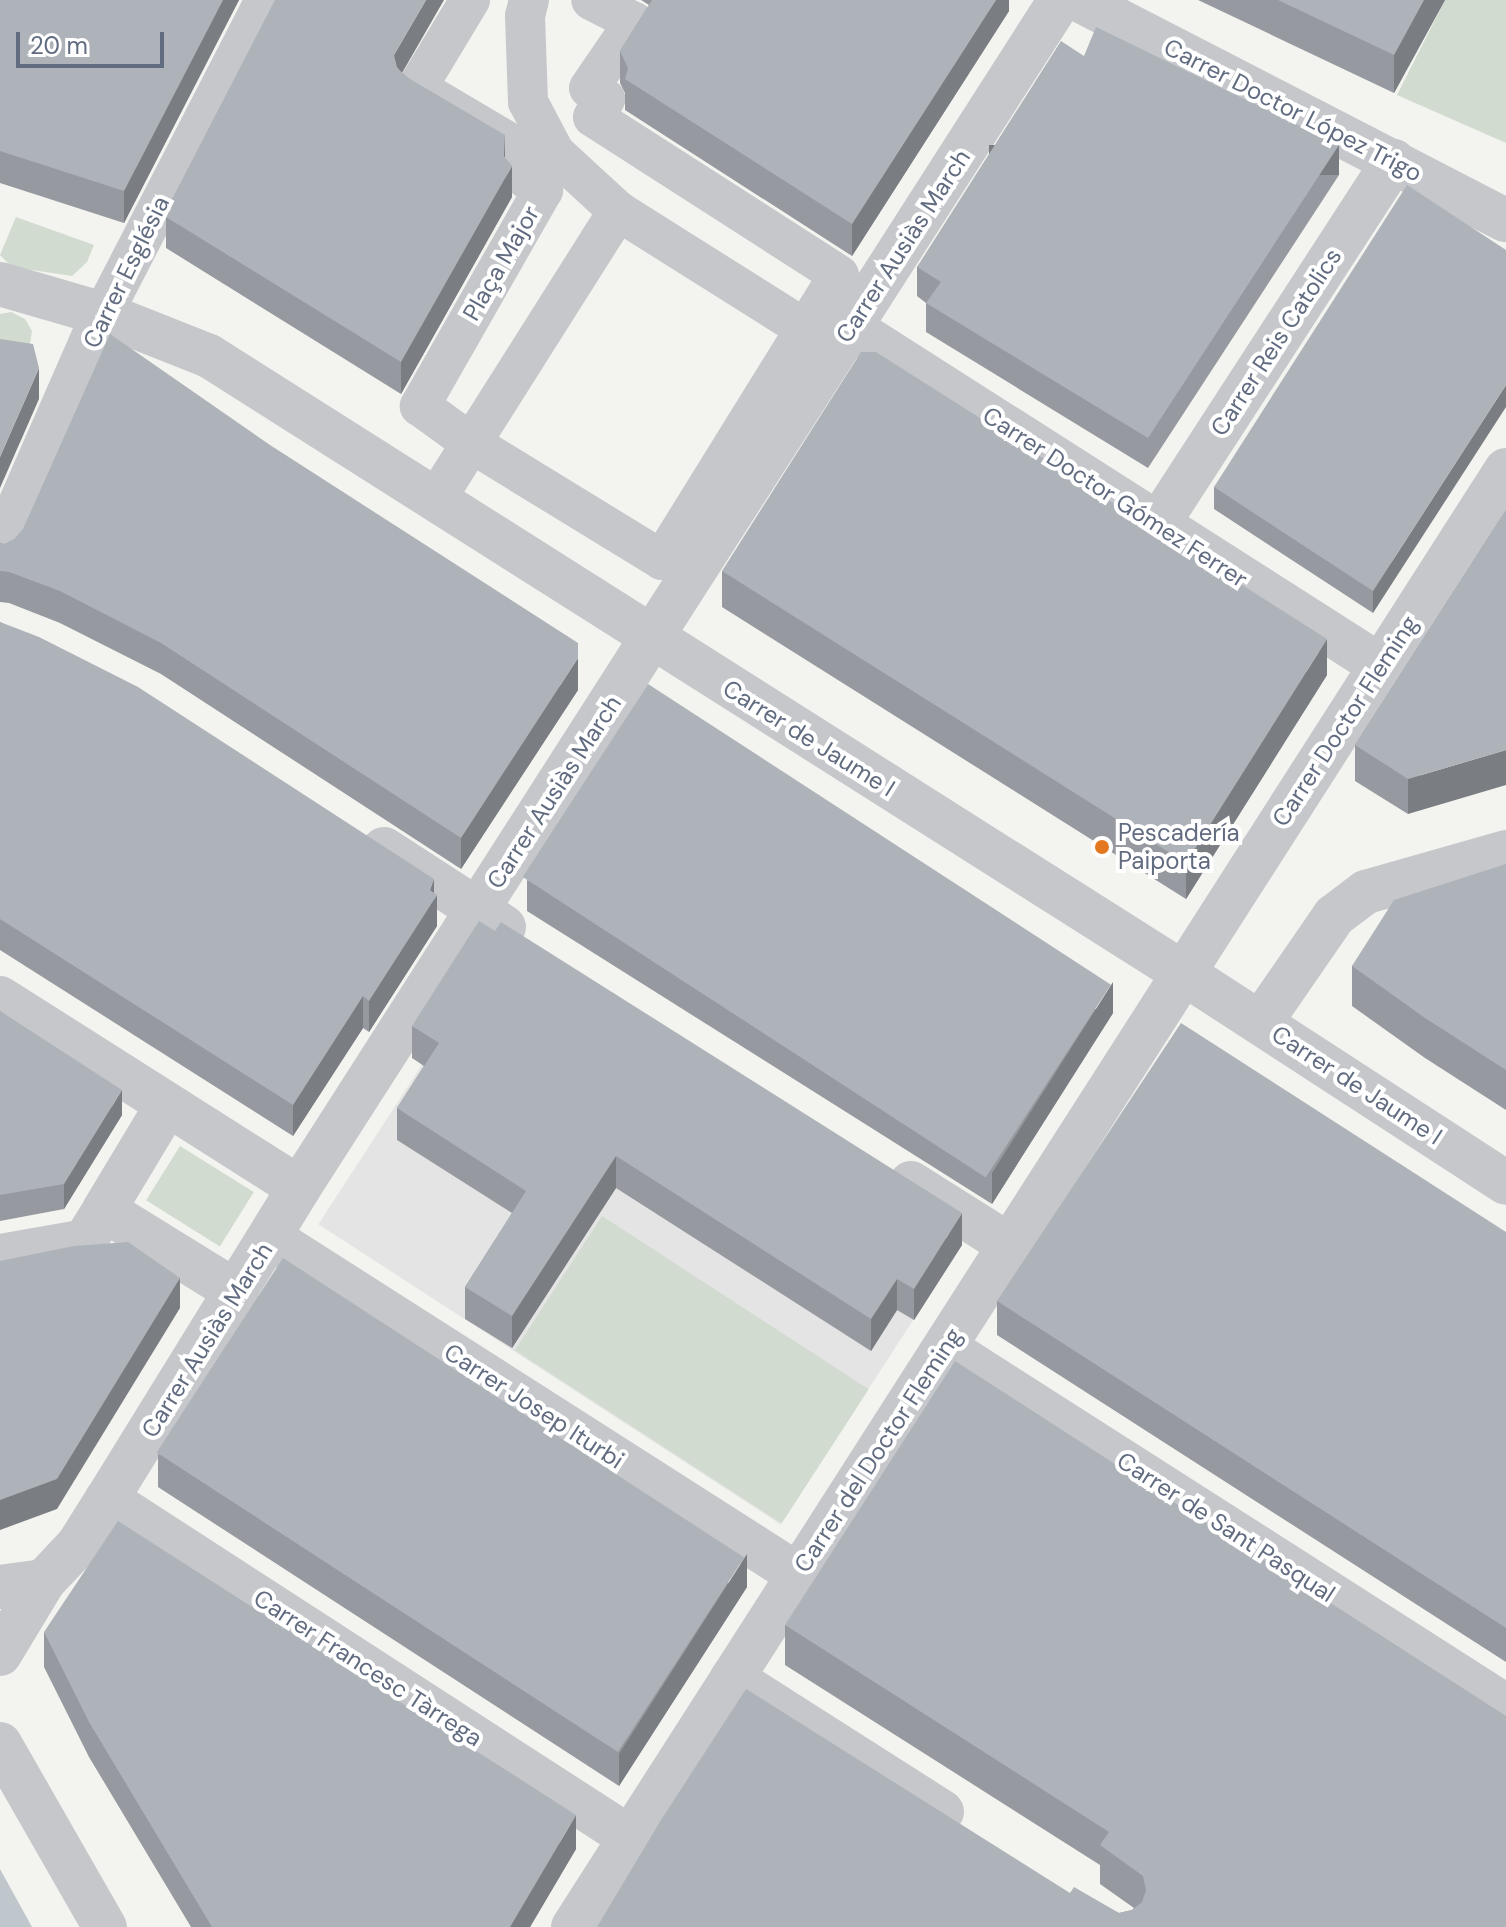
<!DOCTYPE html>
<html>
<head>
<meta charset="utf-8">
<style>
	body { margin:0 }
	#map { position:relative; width:1506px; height:1927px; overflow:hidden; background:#f3f4ef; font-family:"DM Sans",sans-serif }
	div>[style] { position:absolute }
	.built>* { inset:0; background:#e3e4e3; transform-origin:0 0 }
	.green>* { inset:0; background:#d2dbd0; transform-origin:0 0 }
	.water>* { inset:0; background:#bfc7cd }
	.pedestrian>* { height:40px; margin:-20px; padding:0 20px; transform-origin:20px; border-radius:20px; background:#c5c7cb }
	.minor>* { height:44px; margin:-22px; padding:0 22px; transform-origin:22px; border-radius:22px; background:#c5c7cb }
	.tertiary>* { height:44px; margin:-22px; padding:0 22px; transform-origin:22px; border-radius:22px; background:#c5c7cb }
	.wall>* { inset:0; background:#96999f }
	.shaded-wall>* { inset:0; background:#7a7d82; transform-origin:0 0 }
	.building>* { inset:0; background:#aeb2b9; transform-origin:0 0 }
	.dots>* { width:22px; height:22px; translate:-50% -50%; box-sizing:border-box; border:4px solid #fff; border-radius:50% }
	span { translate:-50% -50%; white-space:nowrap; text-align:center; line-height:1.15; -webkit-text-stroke:8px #fff; paint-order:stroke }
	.street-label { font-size:24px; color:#626c81 }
	.poi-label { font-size:24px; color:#626c81 }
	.left { translate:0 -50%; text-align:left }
	.scale { position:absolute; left:16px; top:32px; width:148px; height:36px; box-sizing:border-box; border:4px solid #626c81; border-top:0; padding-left:10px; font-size:24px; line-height:28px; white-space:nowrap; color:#626c81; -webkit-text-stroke:6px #fff; paint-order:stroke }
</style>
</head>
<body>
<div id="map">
	<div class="built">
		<i style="left:490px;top:960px;width:551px;height:315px;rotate:33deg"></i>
	</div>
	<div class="green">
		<i style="clip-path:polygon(1445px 0,1506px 0,1506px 143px,1397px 95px)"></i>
		<i style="clip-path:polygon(16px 217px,94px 245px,87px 262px,72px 276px,12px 267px,0 255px)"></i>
		<i style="clip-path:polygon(11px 312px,25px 319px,32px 331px,27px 362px,0 356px,0 314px)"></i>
		<i style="left:180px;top:1146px;width:87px;height:64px;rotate:32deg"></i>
		<i style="left:602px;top:1216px;width:318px;height:160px;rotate:33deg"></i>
	</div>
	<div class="water">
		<i style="clip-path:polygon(0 1869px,32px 1927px,0 1927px)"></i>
	</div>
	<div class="pedestrian">
		<i style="left:470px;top:0;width:103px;rotate:121.1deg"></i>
		<i style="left:417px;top:88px;width:139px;rotate:30.6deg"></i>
		<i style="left:537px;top:159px;width:22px;rotate:122deg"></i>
		<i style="left:525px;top:178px;width:22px;rotate:34deg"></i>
		<i style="left:543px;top:190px;width:249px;rotate:119.7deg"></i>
		<i style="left:420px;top:406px;width:63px;rotate:36deg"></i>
		<i style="left:471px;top:443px;width:224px;rotate:31.5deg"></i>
		<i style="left:662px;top:560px;width:335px;rotate:-58.2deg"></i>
		<i style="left:839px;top:275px;width:292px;rotate:-147.3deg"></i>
		<i style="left:593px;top:117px;width:22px;rotate:-56deg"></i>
		<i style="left:605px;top:99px;width:19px;rotate:-145deg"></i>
		<i style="left:589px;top:88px;width:80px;rotate:-55.7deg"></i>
		<i style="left:634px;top:22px;width:48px;rotate:-152.9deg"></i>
		<i style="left:529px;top:0;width:16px;rotate:104deg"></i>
		<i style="left:525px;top:16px;width:86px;rotate:88deg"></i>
		<i style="left:528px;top:102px;width:58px;rotate:62.1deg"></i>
		<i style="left:555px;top:153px;width:86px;rotate:42.6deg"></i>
		<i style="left:618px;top:211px;width:223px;rotate:32.2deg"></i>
		<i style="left:103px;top:314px;width:353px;rotate:-62.7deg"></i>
		<i style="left:436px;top:499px;width:341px;rotate:-57.7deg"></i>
	</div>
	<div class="minor">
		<i style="left:1079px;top:0;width:480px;rotate:27.3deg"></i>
		<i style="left:850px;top:327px;width:630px;rotate:32.55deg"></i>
		<i style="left:1158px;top:524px;width:433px;rotate:-57deg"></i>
		<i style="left:0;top:550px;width:257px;rotate:-66.4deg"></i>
		<i style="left:384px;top:849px;width:143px;rotate:33deg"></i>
		<i style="left:0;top:998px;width:354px;rotate:32.4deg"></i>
		<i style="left:1261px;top:1022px;width:129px;rotate:-55.4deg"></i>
		<i style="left:1334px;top:916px;width:40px;rotate:-37deg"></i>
		<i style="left:1366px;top:892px;width:146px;rotate:-15.9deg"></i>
		<i style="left:167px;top:1105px;width:122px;rotate:121deg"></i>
		<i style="left:104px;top:1210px;width:156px;rotate:31.7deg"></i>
		<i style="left:911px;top:1183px;width:118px;rotate:32.2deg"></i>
		<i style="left:271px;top:1238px;width:624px;rotate:32.57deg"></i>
		<i style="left:0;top:1256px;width:86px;rotate:-10deg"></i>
		<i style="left:85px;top:1241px;width:36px;rotate:-58deg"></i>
		<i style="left:946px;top:1348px;width:665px;rotate:32.59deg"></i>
		<i style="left:107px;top:1499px;width:622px;rotate:32.92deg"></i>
		<i style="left:0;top:1587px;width:44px;rotate:-7.8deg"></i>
		<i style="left:0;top:1654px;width:85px;rotate:-58.9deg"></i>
		<i style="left:44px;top:1581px;width:50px;rotate:-46.6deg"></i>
		<i style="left:78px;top:1545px;width:54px;rotate:-57.8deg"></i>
		<i style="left:107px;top:1499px;width:365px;rotate:-58.3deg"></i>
		<i style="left:299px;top:1188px;width:1411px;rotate:-57.36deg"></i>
		<i style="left:732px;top:1678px;width:249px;rotate:32.5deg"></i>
		<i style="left:0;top:1744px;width:211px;rotate:60.2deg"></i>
		<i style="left:573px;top:1927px;width:1730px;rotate:-57.37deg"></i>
	</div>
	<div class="tertiary">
		<i style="left:0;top:284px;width:107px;rotate:16.2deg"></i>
		<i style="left:103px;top:314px;width:114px;rotate:21.6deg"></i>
		<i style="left:209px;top:356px;width:1153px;rotate:32.35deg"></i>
		<i style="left:1183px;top:973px;width:385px;rotate:33deg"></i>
	</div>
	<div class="wall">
		<i style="clip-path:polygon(0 0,239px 0,124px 223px,0 183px)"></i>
		<i style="clip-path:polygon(641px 0,1009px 0,1009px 11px,852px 256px,625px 110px,625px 93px,620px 83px,620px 51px,649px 5px)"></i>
		<i style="clip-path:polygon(1198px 0,1445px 0,1394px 93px)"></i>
		<i style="clip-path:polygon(1084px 56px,1339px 175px,1148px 468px,926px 332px,926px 303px,917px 296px,917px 267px)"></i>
		<i style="clip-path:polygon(402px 73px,505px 157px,512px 197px,401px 394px,166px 248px,166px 217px,169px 212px,169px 205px)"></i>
		<i style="clip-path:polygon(1506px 250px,1373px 613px,1214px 509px,1214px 487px)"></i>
		<i style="clip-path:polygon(1506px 510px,1408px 814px,1355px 781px,1355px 745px)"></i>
		<i style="clip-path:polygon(0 543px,578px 690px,461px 869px,161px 674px,60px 623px,9px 603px,0 602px)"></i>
		<i style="clip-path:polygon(722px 571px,1327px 675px,1186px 899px,722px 607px)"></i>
		<i style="clip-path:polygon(0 622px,434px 893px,437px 926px,369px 1032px,363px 1028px,293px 1136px,0 950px)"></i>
		<i style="clip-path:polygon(1506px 864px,1506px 1110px,1425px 1058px,1352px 1006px,1352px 966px)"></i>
		<i style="clip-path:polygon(527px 880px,1113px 1013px,992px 1204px,527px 911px)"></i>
		<i style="clip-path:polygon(0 1011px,122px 1115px,64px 1209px,0 1221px)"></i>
		<i style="clip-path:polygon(412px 1026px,962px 1245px,914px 1320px,897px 1310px,871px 1351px,616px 1188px,512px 1348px,465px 1319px,465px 1287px,512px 1213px,397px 1140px,397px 1108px,424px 1066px,412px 1058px)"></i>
		<i style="clip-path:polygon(1506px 1232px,1506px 1662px,997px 1335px,997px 1301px)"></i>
		<i style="clip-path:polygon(158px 1454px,747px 1587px,619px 1786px,158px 1487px)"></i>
		<i style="clip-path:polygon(785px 1625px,1506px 1927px,597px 1927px,1070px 1893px,1119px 1913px,1132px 1910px,1134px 1908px,1100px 1884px,1100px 1865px,785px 1665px)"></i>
		<i style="clip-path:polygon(44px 1632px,576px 1849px,530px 1927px,191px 1927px,89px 1757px,44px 1667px)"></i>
	</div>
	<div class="shaded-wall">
		<i style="clip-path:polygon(223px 0,239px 0,124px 223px,124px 191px)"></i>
		<i style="clip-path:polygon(426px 0,444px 0,394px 87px,394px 55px)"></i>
		<i style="clip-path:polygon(996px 0,1009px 0,1009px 11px,852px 256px,852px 224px)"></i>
		<i style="clip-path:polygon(1424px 0,1445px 0,1394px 93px,1394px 55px)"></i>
		<i style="clip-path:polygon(505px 135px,505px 179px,512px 166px,512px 197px,401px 394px,401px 362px)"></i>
		<i style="left:1339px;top:145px;width:30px;height:350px;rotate:90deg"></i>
		<i style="clip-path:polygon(39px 368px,39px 399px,0 488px,0 457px)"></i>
		<i style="clip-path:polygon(1506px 385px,1506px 407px,1373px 613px,1373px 591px)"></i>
		<i style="clip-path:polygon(1327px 639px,1327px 675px,1186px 899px,1186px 863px)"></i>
		<i style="clip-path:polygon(578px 658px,578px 690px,461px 869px,461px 838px)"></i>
		<i style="clip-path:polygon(1506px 750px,1506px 785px,1408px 814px,1408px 779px)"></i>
		<i style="clip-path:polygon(434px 879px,434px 900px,437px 895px,437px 926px,369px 1032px,369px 1001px,430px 890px)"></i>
		<i style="clip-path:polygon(1113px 982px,1113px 1013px,992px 1204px,992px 1173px)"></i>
		<i style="clip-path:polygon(363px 996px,363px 1028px,293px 1136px,293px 1105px)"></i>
		<i style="clip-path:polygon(122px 1090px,122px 1115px,64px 1209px,64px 1184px)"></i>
		<i style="clip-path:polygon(616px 1156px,616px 1188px,512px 1348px,512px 1316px)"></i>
		<i style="clip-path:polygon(962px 1213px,962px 1245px,914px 1320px,914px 1289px)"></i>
		<i style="clip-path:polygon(180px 1278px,180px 1308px,57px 1509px,0 1530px,0 1500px)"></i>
		<i style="clip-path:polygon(897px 1279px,897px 1310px,871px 1351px,871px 1319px)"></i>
		<i style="clip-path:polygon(747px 1554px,747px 1587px,619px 1786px,619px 1754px)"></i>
		<i style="clip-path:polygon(576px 1815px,576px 1849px,530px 1927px,510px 1927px)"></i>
	</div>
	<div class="building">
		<i style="clip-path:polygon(0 0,223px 0,124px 191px,0 151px)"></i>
		<i style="clip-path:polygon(275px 0,426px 0,394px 55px,397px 67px,405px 76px,505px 135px,504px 156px,512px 166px,401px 362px,166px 217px,172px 206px,169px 205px)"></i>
		<i style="clip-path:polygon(652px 0,996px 0,852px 224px,625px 79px,628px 68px,620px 51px)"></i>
		<i style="clip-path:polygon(1278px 0,1424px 0,1394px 55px)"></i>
		<i style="clip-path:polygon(1096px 27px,1339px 145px,1148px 438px,926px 303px,941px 282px,917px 267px,1061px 41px,1084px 56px)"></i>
		<i style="clip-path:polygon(1407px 185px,1506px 250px,1506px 385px,1373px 591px,1214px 487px)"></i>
		<i style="clip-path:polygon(110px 334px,270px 445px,578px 643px,578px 658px,461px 838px,161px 643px,60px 591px,9px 572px,0 571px,0 543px,4px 544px,14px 539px,23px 529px)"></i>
		<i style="clip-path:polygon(0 339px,33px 344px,39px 368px,0 457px)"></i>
		<i style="clip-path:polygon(861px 352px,876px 352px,1327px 639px,1186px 863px,722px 571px)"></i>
		<i style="clip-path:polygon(1506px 510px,1506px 750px,1408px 779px,1355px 745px)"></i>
		<i style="clip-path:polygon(0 622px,39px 637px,138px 687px,434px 879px,430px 890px,437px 895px,369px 1001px,363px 996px,293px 1105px,0 919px)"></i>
		<i style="left:648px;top:684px;width:552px;height:230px;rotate:33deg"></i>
		<i style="clip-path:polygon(1506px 864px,1506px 1070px,1425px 1018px,1352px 966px,1394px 900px)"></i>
		<i style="clip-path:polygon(479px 921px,495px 931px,501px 922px,962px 1213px,914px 1289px,897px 1279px,871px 1319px,616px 1156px,512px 1316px,465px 1287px,526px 1191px,397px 1108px,439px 1043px,412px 1026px)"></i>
		<i style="clip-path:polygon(0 1011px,122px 1090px,64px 1184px,0 1195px)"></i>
		<i style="clip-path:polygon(1181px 1023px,1506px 1232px,1506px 1628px,997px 1301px)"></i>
		<i style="clip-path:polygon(128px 1242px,180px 1278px,57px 1479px,0 1500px,0 1261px,74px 1246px)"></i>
		<i style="left:283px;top:1258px;width:550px;height:232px;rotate:33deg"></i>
		<i style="clip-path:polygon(955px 1361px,1506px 1716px,1506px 1927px,597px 1927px,661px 1820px,746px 1689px,1070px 1893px,1074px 1887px,1119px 1913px,1132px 1910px,1142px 1902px,1146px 1890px,1143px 1876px,1100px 1845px,1109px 1832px,785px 1625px)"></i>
		<i style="clip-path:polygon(118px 1521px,576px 1815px,510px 1927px,212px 1927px,89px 1722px,44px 1632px)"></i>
	</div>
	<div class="dots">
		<i style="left:1102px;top:847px;background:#e4781e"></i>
	</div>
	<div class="street-label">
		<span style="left:1293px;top:110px;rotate:27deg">Carrer Doctor López Trigo</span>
		<span style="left:903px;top:246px;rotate:-57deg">Carrer Ausiàs March</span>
		<span style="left:501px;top:263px;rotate:-60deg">Plaça Major</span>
		<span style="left:126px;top:272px;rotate:-64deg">Carrer Església</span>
		<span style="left:1276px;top:342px;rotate:-57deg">Carrer Reis Catolics</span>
		<span style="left:1115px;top:497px;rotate:33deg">Carrer Doctor Gómez Ferrer</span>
		<span style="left:1345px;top:721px;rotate:-57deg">Carrer Doctor Fleming</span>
		<span style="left:809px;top:738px;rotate:32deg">Carrer de Jaume I</span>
		<span style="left:554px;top:792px;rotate:-57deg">Carrer Ausiàs March</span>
		<span style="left:1357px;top:1085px;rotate:33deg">Carrer de Jaume I</span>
		<span style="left:207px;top:1340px;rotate:-58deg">Carrer Ausiàs March</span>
		<span style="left:534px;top:1406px;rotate:33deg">Carrer Josep Iturbi</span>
		<span style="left:878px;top:1450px;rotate:-57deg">Carrer del Doctor Fleming</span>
		<span style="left:1226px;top:1527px;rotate:33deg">Carrer de Sant Pasqual</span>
		<span style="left:368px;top:1668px;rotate:33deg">Carrer Francesc Tàrrega</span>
	</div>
	<div class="poi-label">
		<span class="left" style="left:1118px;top:847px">Pescadería<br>Paiporta</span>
	</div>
	<div class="scale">20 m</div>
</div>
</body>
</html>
